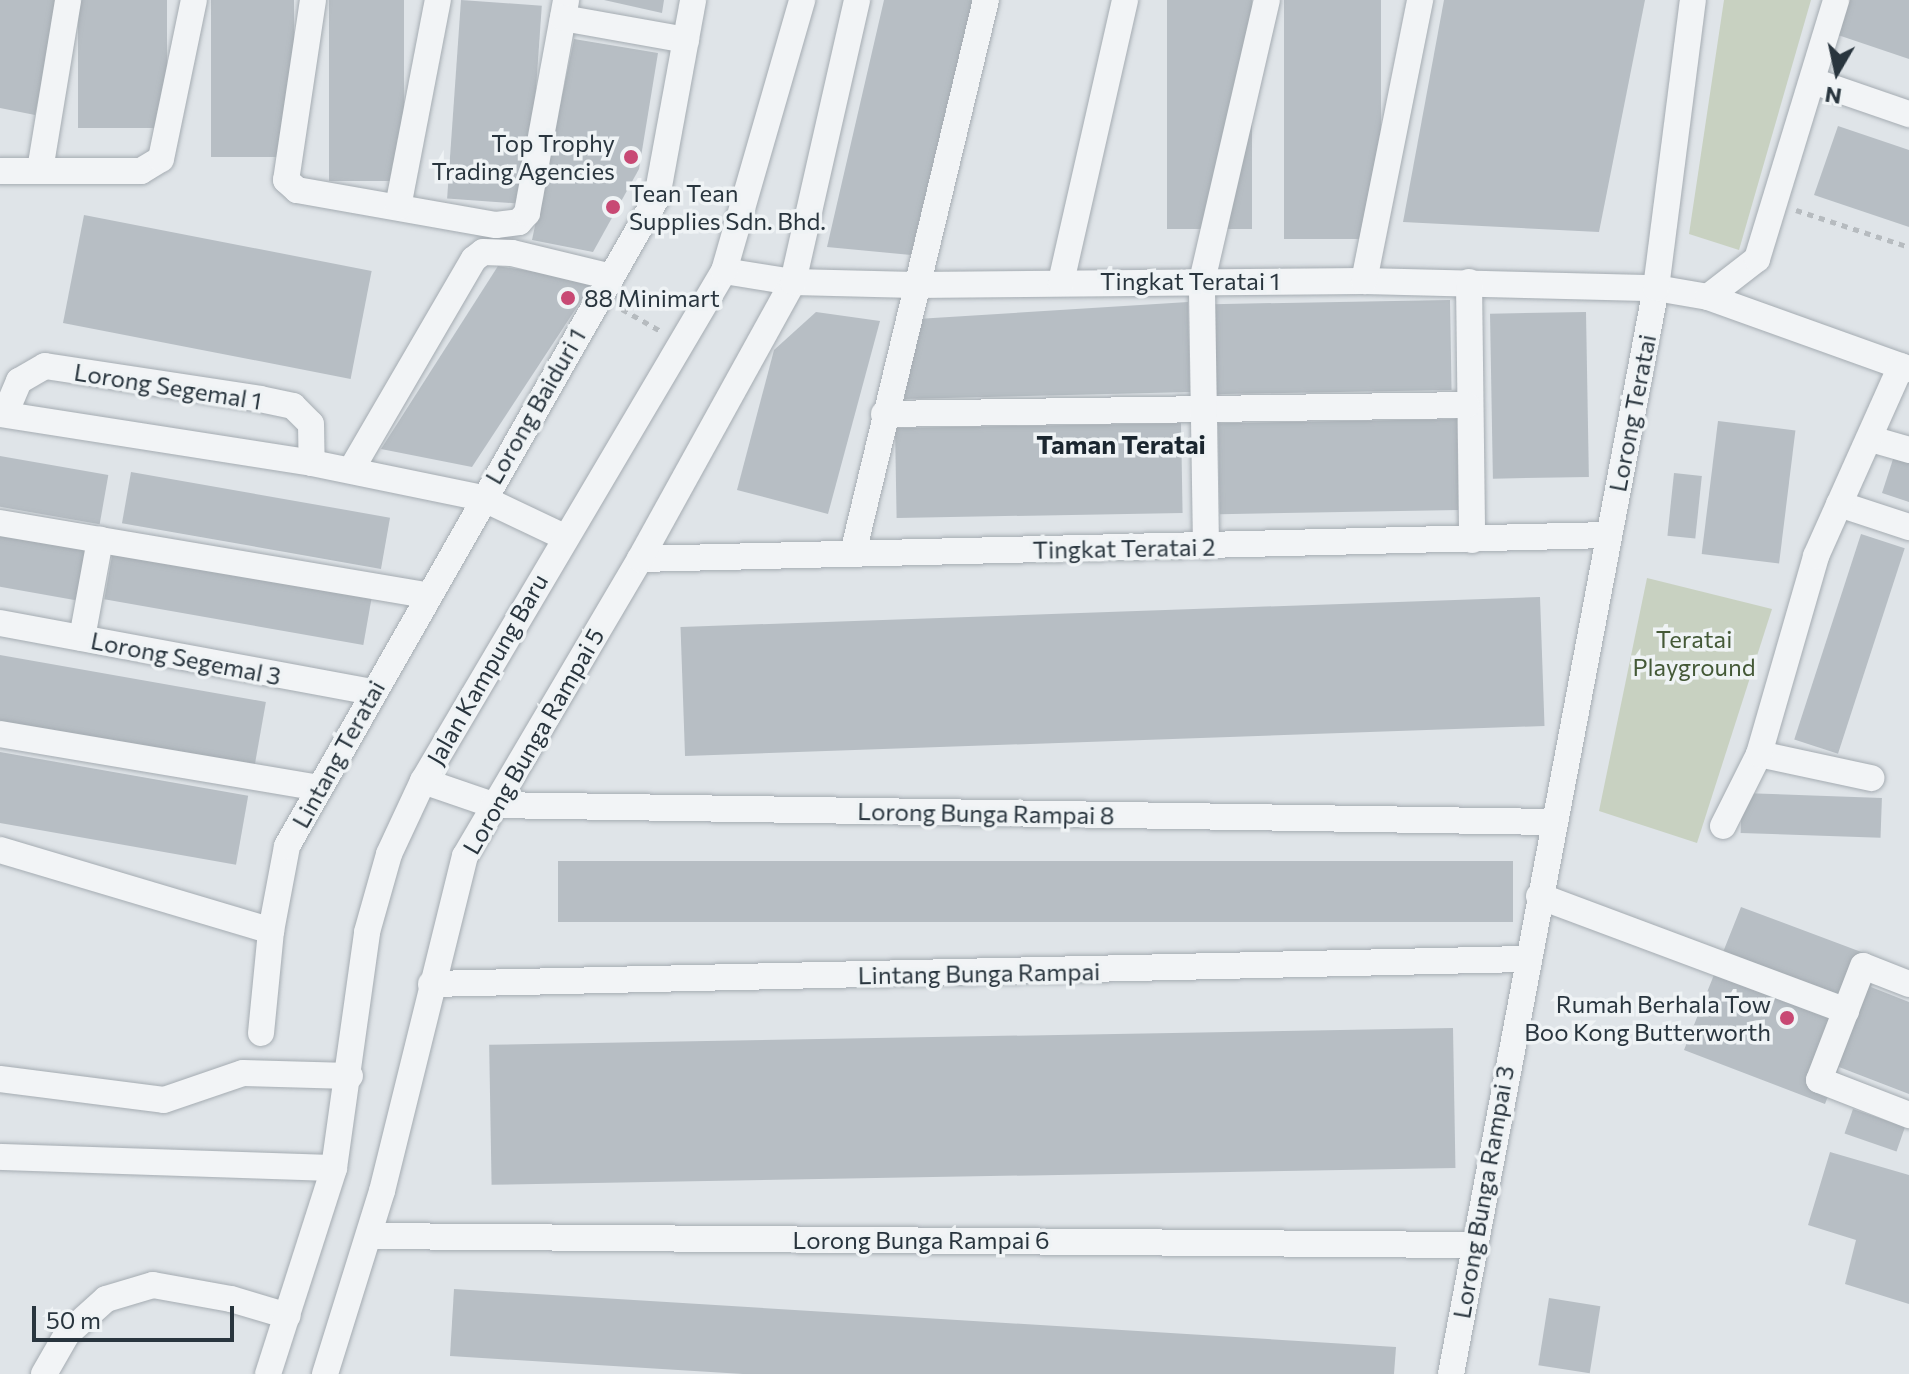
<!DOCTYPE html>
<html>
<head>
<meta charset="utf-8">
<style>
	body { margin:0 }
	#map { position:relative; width:1909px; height:1374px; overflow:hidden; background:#dfe4e8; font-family:Commissioner,sans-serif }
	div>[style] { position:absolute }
	.green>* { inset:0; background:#c8d1c1 }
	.building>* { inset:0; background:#b7bec4; transform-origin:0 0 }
	.path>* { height:5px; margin-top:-2.5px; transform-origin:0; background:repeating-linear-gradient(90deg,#b6bbbf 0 6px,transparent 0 12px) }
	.roads { filter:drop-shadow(0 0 2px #a5acb2) drop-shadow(0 0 2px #a5acb2) }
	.minor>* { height:26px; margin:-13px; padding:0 13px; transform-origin:13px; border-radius:13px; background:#f2f4f6 }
	.dots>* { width:22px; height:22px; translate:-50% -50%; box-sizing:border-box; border:4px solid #eff3f5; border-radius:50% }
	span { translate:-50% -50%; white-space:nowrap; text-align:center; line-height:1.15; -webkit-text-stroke:7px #eff3f5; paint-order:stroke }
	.poi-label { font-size:24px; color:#29353e }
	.right { translate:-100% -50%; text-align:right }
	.left { translate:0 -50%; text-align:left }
	.street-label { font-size:24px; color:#29353e }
	.park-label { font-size:24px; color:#445937 }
	.neighbourhood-label { font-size:26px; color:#1b262f; font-weight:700 }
	.north { position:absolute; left:1797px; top:32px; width:80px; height:80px; -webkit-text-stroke:6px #eff3f5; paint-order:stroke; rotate:189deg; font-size:22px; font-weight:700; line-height:32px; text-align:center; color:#29353e }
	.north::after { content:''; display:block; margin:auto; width:28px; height:36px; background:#29353e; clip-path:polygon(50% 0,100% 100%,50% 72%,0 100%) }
	.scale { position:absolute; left:32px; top:1306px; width:202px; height:36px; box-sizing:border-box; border:4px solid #29353e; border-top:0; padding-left:10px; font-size:24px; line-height:28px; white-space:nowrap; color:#29353e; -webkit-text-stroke:6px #eff3f5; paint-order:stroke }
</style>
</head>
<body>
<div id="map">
	<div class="green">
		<i style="clip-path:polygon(1724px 0,1811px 0,1739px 250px,1689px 234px)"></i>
		<i style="clip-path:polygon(1647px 578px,1772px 609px,1697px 843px,1599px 811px)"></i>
	</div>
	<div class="building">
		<i style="clip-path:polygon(0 0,58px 0,35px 115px,0 108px)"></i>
		<i style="left:78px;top:0;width:89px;height:128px"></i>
		<i style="left:211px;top:0;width:83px;height:157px"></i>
		<i style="left:329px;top:0;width:75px;height:181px"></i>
		<i style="left:461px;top:0;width:81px;height:199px;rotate:4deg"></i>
		<i style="clip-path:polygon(604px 0,664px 0,662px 13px)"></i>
		<i style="clip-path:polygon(884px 0,973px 0,911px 255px,827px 247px)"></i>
		<i style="left:1167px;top:0;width:85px;height:229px"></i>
		<i style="left:1284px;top:0;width:97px;height:239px"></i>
		<i style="clip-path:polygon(1444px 0,1645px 0,1599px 232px,1403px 222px)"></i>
		<i style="clip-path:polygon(1843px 0,1909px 0,1909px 59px,1832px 33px)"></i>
		<i style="clip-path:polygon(574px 39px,658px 53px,639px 169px,593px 252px,532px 240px)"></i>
		<i style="clip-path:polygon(1838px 126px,1909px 150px,1909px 227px,1814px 195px)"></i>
		<i style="left:84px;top:215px;width:293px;height:110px;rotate:11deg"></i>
		<i style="clip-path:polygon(498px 266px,594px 281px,472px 467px,381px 449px)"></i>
		<i style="left:1450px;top:300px;width:90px;height:238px;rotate:89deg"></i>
		<i style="clip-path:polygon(1188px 302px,1190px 392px,904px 399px,917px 319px)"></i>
		<i style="clip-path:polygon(816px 312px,880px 321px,828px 514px,737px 490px,774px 350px)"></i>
		<i style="left:1586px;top:312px;width:165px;height:96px;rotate:89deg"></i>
		<i style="left:1457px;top:419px;width:91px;height:239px;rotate:89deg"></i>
		<i style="left:1718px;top:421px;width:78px;height:134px;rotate:7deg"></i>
		<i style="left:1181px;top:423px;width:90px;height:286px;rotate:89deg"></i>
		<i style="clip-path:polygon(1895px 453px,1909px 458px,1909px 502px,1882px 493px)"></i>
		<i style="left:0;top:456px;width:110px;height:50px;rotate:10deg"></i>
		<i style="left:131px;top:472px;width:263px;height:52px;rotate:10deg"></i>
		<i style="left:1674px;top:473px;width:28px;height:63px;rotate:6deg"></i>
		<i style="left:1861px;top:534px;width:46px;height:216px;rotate:18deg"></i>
		<i style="left:0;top:535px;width:96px;height:51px;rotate:10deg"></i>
		<i style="left:113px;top:550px;width:263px;height:50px;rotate:10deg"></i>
		<i style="left:1540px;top:597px;width:129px;height:860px;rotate:88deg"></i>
		<i style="left:0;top:655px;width:270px;height:71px;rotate:10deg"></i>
		<i style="left:0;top:752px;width:252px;height:70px;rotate:10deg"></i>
		<i style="left:1742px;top:793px;width:140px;height:40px;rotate:2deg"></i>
		<i style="left:558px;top:861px;width:955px;height:61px"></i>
		<i style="clip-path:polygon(1741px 907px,1880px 959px,1871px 987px,1909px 1002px,1909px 1094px,1839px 1067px,1825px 1104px,1684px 1050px)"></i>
		<i style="left:1453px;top:1028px;width:140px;height:964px;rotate:89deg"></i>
		<i style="left:1853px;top:1109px;width:55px;height:26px;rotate:19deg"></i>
		<i style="clip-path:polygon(1830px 1152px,1909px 1175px,1909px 1304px,1845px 1284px,1856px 1240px,1808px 1225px)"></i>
		<i style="clip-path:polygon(454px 1289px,1396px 1347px,1394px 1374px,743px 1374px,450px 1356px)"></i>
		<i style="left:1549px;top:1298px;width:52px;height:68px;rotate:9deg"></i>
	</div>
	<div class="path">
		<i style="left:1796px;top:210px;width:119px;rotate:18.1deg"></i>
		<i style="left:622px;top:309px;width:43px;rotate:29.6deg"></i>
	</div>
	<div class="roads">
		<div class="minor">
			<i style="left:313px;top:0;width:182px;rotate:98.5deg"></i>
			<i style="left:286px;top:180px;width:15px;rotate:42deg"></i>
			<i style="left:297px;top:190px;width:202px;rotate:10deg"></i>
			<i style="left:496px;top:225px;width:23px;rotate:-7deg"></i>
			<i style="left:519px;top:222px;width:12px;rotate:-48deg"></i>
			<i style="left:527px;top:213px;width:217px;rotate:-79.6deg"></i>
			<i style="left:563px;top:18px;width:125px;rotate:10.1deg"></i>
			<i style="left:1813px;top:81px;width:102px;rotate:19deg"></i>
			<i style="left:40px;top:170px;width:172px;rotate:-80.6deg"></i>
			<i style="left:0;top:171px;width:141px"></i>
			<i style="left:141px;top:171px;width:23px;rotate:-31deg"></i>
			<i style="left:161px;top:159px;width:162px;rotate:-78.3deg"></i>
			<i style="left:398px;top:207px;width:211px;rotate:-79.1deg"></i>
			<i style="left:724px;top:271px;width:70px;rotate:9.1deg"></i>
			<i style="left:793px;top:282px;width:122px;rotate:1.4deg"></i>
			<i style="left:915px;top:285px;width:449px;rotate:-0.5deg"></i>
			<i style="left:1364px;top:281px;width:292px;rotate:1.4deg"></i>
			<i style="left:1656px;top:288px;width:53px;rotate:9.8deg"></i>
			<i style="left:1708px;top:297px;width:214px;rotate:19.7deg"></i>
			<i style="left:1364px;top:281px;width:287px;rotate:-78.7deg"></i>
			<i style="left:1061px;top:282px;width:289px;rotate:-77.2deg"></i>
			<i style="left:1469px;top:282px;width:258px;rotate:89.3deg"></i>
			<i style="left:1708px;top:297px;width:62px;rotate:-37.8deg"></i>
			<i style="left:1757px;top:259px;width:271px;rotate:-73deg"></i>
			<i style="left:0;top:414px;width:316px;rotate:8.9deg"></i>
			<i style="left:312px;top:463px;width:174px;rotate:11.6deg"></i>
			<i style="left:482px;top:498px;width:91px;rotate:25.4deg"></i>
			<i style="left:5px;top:414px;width:36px;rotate:-67deg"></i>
			<i style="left:19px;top:381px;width:30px;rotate:-30deg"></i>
			<i style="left:45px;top:366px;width:218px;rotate:8.7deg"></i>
			<i style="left:260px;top:399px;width:34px;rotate:12deg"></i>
			<i style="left:293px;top:406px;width:25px;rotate:45deg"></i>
			<i style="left:311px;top:424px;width:39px;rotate:89deg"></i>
			<i style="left:884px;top:414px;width:583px;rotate:-0.88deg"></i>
			<i style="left:1871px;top:439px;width:40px;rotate:16deg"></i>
			<i style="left:351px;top:470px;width:244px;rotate:-59.8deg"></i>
			<i style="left:474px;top:259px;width:11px;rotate:-38deg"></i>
			<i style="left:483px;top:252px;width:29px;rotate:2deg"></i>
			<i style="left:512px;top:253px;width:102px;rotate:13.6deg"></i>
			<i style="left:1839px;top:504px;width:74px;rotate:18.2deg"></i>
			<i style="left:0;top:523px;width:433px;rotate:9.6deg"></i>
			<i style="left:1206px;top:546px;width:265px;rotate:-90.9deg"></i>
			<i style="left:1202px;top:281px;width:288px;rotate:-77deg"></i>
			<i style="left:853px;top:553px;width:569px;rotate:-76.48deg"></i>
			<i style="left:640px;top:559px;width:968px;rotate:-1.42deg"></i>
			<i style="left:0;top:623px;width:377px;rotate:10.5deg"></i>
			<i style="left:82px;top:638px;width:100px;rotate:-79.6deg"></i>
			<i style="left:0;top:734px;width:323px;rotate:9.6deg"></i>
			<i style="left:1759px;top:754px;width:115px;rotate:12.1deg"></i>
			<i style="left:423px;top:781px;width:74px;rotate:18.9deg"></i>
			<i style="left:493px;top:805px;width:1060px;rotate:0.92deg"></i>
			<i style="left:1723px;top:826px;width:80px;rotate:-63.4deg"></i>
			<i style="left:1759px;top:754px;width:206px;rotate:-73.9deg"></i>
			<i style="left:1816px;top:556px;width:208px;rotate:-65.9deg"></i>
			<i style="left:0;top:850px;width:283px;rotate:16.6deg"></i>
			<i style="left:1539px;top:896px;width:328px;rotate:20.5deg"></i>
			<i style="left:431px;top:984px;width:1096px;rotate:-1.31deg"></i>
			<i style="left:1909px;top:984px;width:49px;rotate:-158.6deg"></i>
			<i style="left:1863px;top:966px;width:122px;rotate:111.1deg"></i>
			<i style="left:1819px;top:1080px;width:97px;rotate:21.3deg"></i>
			<i style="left:261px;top:1033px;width:102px;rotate:-84.4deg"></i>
			<i style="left:271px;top:931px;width:86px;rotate:-79.3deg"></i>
			<i style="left:287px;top:846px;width:747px;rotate:-60.31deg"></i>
			<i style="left:657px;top:197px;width:200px;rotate:-79.6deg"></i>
			<i style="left:0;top:1079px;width:165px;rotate:7.3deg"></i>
			<i style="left:164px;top:1100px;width:83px;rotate:-18.9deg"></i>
			<i style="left:243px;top:1073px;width:107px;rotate:1.6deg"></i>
			<i style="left:0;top:1157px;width:334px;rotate:1.9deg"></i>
			<i style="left:369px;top:1236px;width:1103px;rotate:0.47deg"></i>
			<i style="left:44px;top:1374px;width:46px;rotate:-60.1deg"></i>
			<i style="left:67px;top:1334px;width:52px;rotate:-41.9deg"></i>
			<i style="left:106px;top:1299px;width:49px;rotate:-16.6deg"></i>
			<i style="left:153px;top:1285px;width:79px;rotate:10.2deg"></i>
			<i style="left:231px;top:1299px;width:59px;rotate:16.6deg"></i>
			<i style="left:268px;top:1374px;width:216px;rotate:-72.2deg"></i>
			<i style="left:334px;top:1168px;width:238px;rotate:-82deg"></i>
			<i style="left:367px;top:932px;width:81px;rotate:-74.2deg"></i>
			<i style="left:389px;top:854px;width:81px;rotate:-65deg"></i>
			<i style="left:423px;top:781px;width:592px;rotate:-59.45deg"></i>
			<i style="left:724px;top:271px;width:282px;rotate:-73.9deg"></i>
			<i style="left:325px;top:1374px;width:192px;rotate:-72.7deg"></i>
			<i style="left:382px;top:1191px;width:345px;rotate:-76.1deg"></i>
			<i style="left:465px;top:856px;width:345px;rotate:-59.5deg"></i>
			<i style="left:640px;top:559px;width:316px;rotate:-61.1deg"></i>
			<i style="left:793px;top:282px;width:289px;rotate:-77.2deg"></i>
			<i style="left:1451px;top:1374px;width:1105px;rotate:-79.31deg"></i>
			<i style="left:1656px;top:288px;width:290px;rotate:-82.7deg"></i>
		</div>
	</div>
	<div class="dots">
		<i style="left:631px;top:157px;background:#c84974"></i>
		<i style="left:613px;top:207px;background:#c84974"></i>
		<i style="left:568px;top:298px;background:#c84974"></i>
		<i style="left:1787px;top:1018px;background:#c84974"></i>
	</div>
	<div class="poi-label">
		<span class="right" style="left:615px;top:157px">Top Trophy<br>Trading Agencies</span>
		<span class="left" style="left:629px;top:207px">Tean Tean<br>Supplies Sdn. Bhd.</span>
		<span class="left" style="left:584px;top:298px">88 Minimart</span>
		<span class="right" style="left:1771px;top:1018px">Rumah Berhala Tow<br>Boo Kong Butterworth</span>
	</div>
	<div class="street-label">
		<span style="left:1190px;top:281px">Tingkat Teratai 1</span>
		<span style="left:168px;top:386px;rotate:9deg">Lorong Segemal 1</span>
		<span style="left:535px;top:406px;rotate:-60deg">Lorong Baiduri 1</span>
		<span style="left:1632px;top:413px;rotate:-79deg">Lorong Teratai</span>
		<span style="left:1124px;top:548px;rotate:-1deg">Tingkat Teratai 2</span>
		<span style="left:186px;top:658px;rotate:11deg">Lorong Segemal 3</span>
		<span style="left:487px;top:669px;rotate:-60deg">Jalan Kampung Baru</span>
		<span style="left:533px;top:741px;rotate:-60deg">Lorong Bunga Rampai 5</span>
		<span style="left:338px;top:754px;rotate:-61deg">Lintang Teratai</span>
		<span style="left:986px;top:813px;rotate:1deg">Lorong Bunga Rampai 8</span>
		<span style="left:979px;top:973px;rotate:-1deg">Lintang Bunga Rampai</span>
		<span style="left:1483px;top:1192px;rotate:-80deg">Lorong Bunga Rampai 3</span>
		<span style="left:921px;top:1240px">Lorong Bunga Rampai 6</span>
	</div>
	<div class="park-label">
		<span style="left:1694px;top:653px">Teratai<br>Playground</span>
	</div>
	<div class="neighbourhood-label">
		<span style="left:1121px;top:444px">Taman Teratai</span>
	</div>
	<div class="north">N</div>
	<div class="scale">50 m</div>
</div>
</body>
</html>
